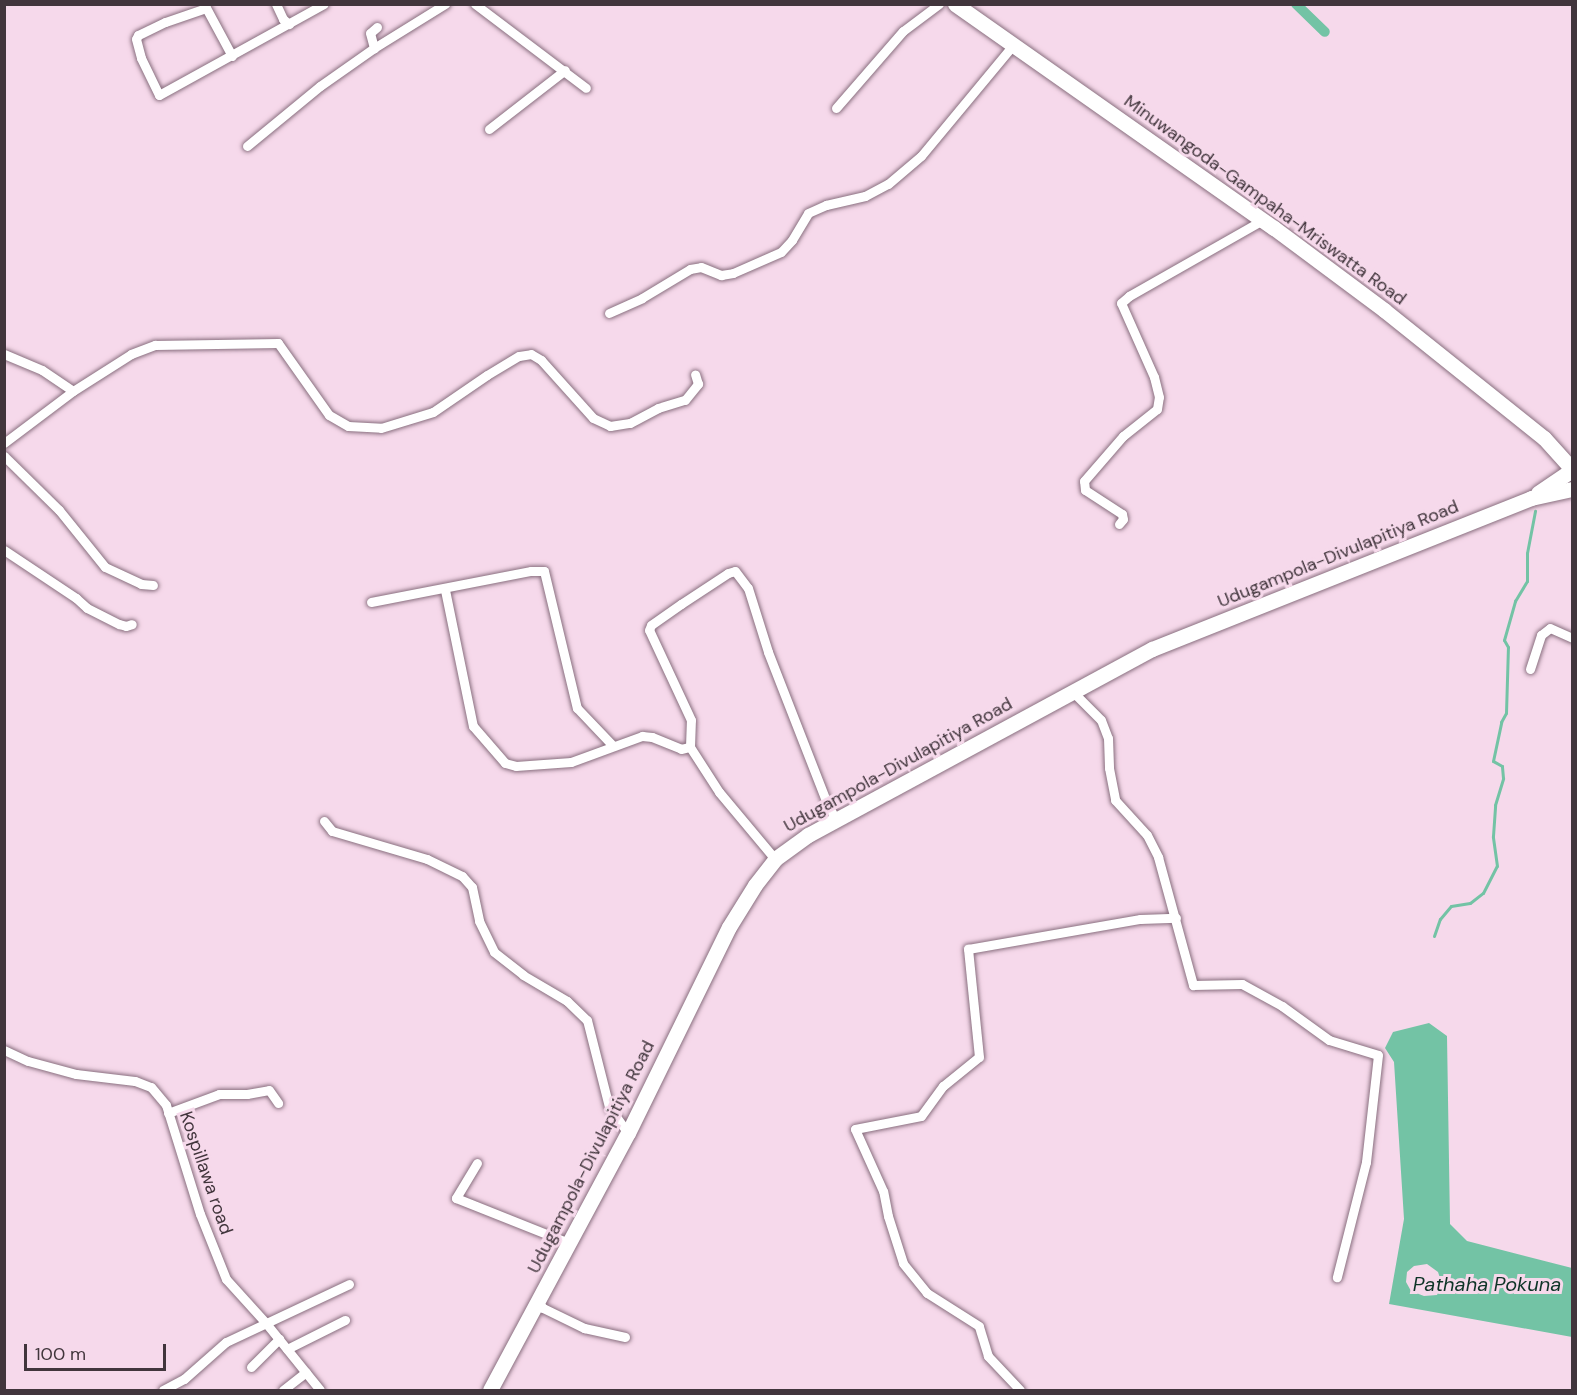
<!DOCTYPE html>
<html>
<head>
<meta charset="utf-8">
<style>
	body { margin:0 }
	#map { position:relative; width:1577px; height:1395px; overflow:hidden; background:#f6d9eb; font-family:"DM Sans",sans-serif }
	div>[style] { position:absolute }
	.water>* { inset:0; background:#73c3a5 }
	.stream>* { height:3px; margin:-1.5px; padding:0 1.5px; transform-origin:1.5px; border-radius:1.5px; background:#73c3a5 }
	.canal>* { height:10px; margin:-5px; padding:0 5px; transform-origin:5px; border-radius:5px; background:#73c3a5 }
	.roads { filter:drop-shadow(0 0 2px #896f7f) drop-shadow(0 0 2px #896f7f) }
	.street>* { height:9px; margin:-4.5px; padding:0 4.5px; transform-origin:4.5px; border-radius:4.5px; background:#fff }
	.primary>* { height:15px; margin:-7.5px; padding:0 7.5px; transform-origin:7.5px; border-radius:7.5px; background:#fff }
	span { translate:-50% -50%; white-space:nowrap; text-align:center; line-height:1.15; -webkit-text-stroke:6px #f6d9eb; paint-order:stroke }
	.street-label { font-size:18px; color:#41353c }
	.water-label { font-size:20px; color:#0e3427; font-style:italic }
	.frame { position:absolute; inset:0; border:6px solid #41353c; pointer-events:none }
	.scale { position:absolute; left:24px; top:1344px; width:142px; height:27px; box-sizing:border-box; border:3px solid #41353c; border-top:0; padding-left:8px; font-size:18px; line-height:21px; white-space:nowrap; color:#41353c; -webkit-text-stroke:4px #f6d9eb; paint-order:stroke }
</style>
</head>
<body>
<div id="map">
	<div class="water">
		<i style="clip-path:polygon(evenodd,1429px 1023px,1447px 1036px,1450px 1224px,1467px 1241px,1572px 1268px,1572px 1337px,1389px 1304px,1404px 1219px,1394px 1062px,1385px 1048px,1393px 1032px,1429px 1023px,1427px 1264px,1438px 1272px,1442px 1284px,1437px 1295px,1424px 1296px,1411px 1291px,1406px 1282px,1407px 1272px,1414px 1266px,1427px 1264px)"></i>
	</div>
	<div class="stream">
		<i style="left:1434px;top:936px;width:18px;rotate:-71deg"></i>
		<i style="left:1440px;top:919px;width:17px;rotate:-50deg"></i>
		<i style="left:1451px;top:906px;width:19px;rotate:-9deg"></i>
		<i style="left:1470px;top:903px;width:16px;rotate:-38deg"></i>
		<i style="left:1483px;top:893px;width:30px;rotate:-63deg"></i>
		<i style="left:1497px;top:866px;width:30px;rotate:-98deg"></i>
		<i style="left:1493px;top:836px;width:31px;rotate:-86deg"></i>
		<i style="left:1495px;top:805px;width:28px;rotate:-73deg"></i>
		<i style="left:1503px;top:778px;width:12px;rotate:-95deg"></i>
		<i style="left:1502px;top:766px;width:10px;rotate:-151deg"></i>
		<i style="left:1493px;top:761px;width:40px;rotate:-78deg"></i>
		<i style="left:1501px;top:722px;width:10px;rotate:-61deg"></i>
		<i style="left:1506px;top:713px;width:66px;rotate:-88.3deg"></i>
		<i style="left:1508px;top:647px;width:8px;rotate:-120deg"></i>
		<i style="left:1504px;top:640px;width:41px;rotate:-74.2deg"></i>
		<i style="left:1515px;top:601px;width:23px;rotate:-59deg"></i>
		<i style="left:1527px;top:581px;width:28px;rotate:-90deg"></i>
		<i style="left:1527px;top:553px;width:43px;rotate:-79.2deg"></i>
	</div>
	<div class="canal">
		<i style="left:1296px;top:4px;width:40px;rotate:44deg"></i>
	</div>
	<div class="roads">
		<div class="street">
			<i style="left:204px;top:4px;width:59px;rotate:61.7deg"></i>
			<i style="left:276px;top:4px;width:17px;rotate:65deg"></i>
			<i style="left:283px;top:19px;width:8px;rotate:40deg"></i>
			<i style="left:475px;top:4px;width:139px;rotate:37.1deg"></i>
			<i style="left:206px;top:8px;width:43px;rotate:161.1deg"></i>
			<i style="left:165px;top:22px;width:30px;rotate:154deg"></i>
			<i style="left:138px;top:35px;width:4px;rotate:117deg"></i>
			<i style="left:136px;top:39px;width:20px;rotate:75deg"></i>
			<i style="left:141px;top:58px;width:41px;rotate:64.1deg"></i>
			<i style="left:159px;top:95px;width:188px;rotate:-28.9deg"></i>
			<i style="left:377px;top:27px;width:9px;rotate:139deg"></i>
			<i style="left:370px;top:33px;width:16px;rotate:75deg"></i>
			<i style="left:374px;top:48px;width:84px;rotate:-31.8deg"></i>
			<i style="left:836px;top:108px;width:102px;rotate:-49deg"></i>
			<i style="left:903px;top:31px;width:45px;rotate:-36.9deg"></i>
			<i style="left:489px;top:129px;width:96px;rotate:-37.8deg"></i>
			<i style="left:247px;top:146px;width:94px;rotate:-39.4deg"></i>
			<i style="left:320px;top:86px;width:66px;rotate:-35.1deg"></i>
			<i style="left:609px;top:313px;width:36px;rotate:-24deg"></i>
			<i style="left:642px;top:298px;width:56px;rotate:-31.1deg"></i>
			<i style="left:690px;top:269px;width:11px;rotate:-10deg"></i>
			<i style="left:701px;top:267px;width:22px;rotate:22deg"></i>
			<i style="left:721px;top:275px;width:12px;rotate:-9deg"></i>
			<i style="left:733px;top:273px;width:52px;rotate:-23.6deg"></i>
			<i style="left:781px;top:252px;width:16px;rotate:-47deg"></i>
			<i style="left:792px;top:240px;width:31px;rotate:-59deg"></i>
			<i style="left:808px;top:213px;width:20px;rotate:-24deg"></i>
			<i style="left:826px;top:205px;width:40px;rotate:-13deg"></i>
			<i style="left:865px;top:196px;width:26px;rotate:-28deg"></i>
			<i style="left:888px;top:184px;width:43px;rotate:-40.3deg"></i>
			<i style="left:921px;top:156px;width:144px;rotate:-50.3deg"></i>
			<i style="left:4px;top:354px;width:41px;rotate:22.8deg"></i>
			<i style="left:42px;top:370px;width:37px;rotate:34deg"></i>
			<i style="left:4px;top:443px;width:86px;rotate:-37deg"></i>
			<i style="left:73px;top:391px;width:69px;rotate:-32.5deg"></i>
			<i style="left:131px;top:354px;width:26px;rotate:-21deg"></i>
			<i style="left:155px;top:345px;width:123px;rotate:-0.9deg"></i>
			<i style="left:278px;top:343px;width:88px;rotate:54.7deg"></i>
			<i style="left:329px;top:415px;width:22px;rotate:30deg"></i>
			<i style="left:348px;top:426px;width:33px;rotate:3deg"></i>
			<i style="left:381px;top:428px;width:54px;rotate:-17.1deg"></i>
			<i style="left:433px;top:412px;width:65px;rotate:-34.4deg"></i>
			<i style="left:487px;top:375px;width:37px;rotate:-31deg"></i>
			<i style="left:519px;top:356px;width:12px;rotate:-9deg"></i>
			<i style="left:531px;top:354px;width:12px;rotate:31deg"></i>
			<i style="left:541px;top:360px;width:78px;rotate:48.1deg"></i>
			<i style="left:593px;top:418px;width:19px;rotate:25deg"></i>
			<i style="left:610px;top:426px;width:20px;rotate:-9deg"></i>
			<i style="left:630px;top:423px;width:32px;rotate:-28deg"></i>
			<i style="left:658px;top:408px;width:28px;rotate:-17deg"></i>
			<i style="left:685px;top:400px;width:21px;rotate:-51deg"></i>
			<i style="left:698px;top:384px;width:10px;rotate:-107deg"></i>
			<i style="left:4px;top:456px;width:77px;rotate:44.5deg"></i>
			<i style="left:59px;top:510px;width:73px;rotate:51.1deg"></i>
			<i style="left:105px;top:567px;width:40px;rotate:25deg"></i>
			<i style="left:141px;top:584px;width:12px;rotate:5deg"></i>
			<i style="left:1119px;top:524px;width:6px;rotate:-51deg"></i>
			<i style="left:1123px;top:519px;width:5px;rotate:-101deg"></i>
			<i style="left:1122px;top:514px;width:44px;rotate:-147deg"></i>
			<i style="left:1085px;top:490px;width:9px;rotate:-96deg"></i>
			<i style="left:1084px;top:481px;width:60px;rotate:-49.1deg"></i>
			<i style="left:1123px;top:436px;width:43px;rotate:-38.5deg"></i>
			<i style="left:1157px;top:409px;width:12px;rotate:-81deg"></i>
			<i style="left:1159px;top:397px;width:21px;rotate:-104deg"></i>
			<i style="left:1154px;top:377px;width:81px;rotate:-114deg"></i>
			<i style="left:1121px;top:303px;width:11px;rotate:-41deg"></i>
			<i style="left:1129px;top:296px;width:154px;rotate:-29.6deg"></i>
			<i style="left:4px;top:550px;width:87px;rotate:33.7deg"></i>
			<i style="left:76px;top:598px;width:15px;rotate:42deg"></i>
			<i style="left:87px;top:608px;width:36px;rotate:27deg"></i>
			<i style="left:119px;top:624px;width:7px;rotate:16deg"></i>
			<i style="left:126px;top:626px;width:6px;rotate:-18deg"></i>
			<i style="left:445px;top:590px;width:139px;rotate:78.4deg"></i>
			<i style="left:473px;top:726px;width:49px;rotate:49.1deg"></i>
			<i style="left:505px;top:763px;width:11px;rotate:15deg"></i>
			<i style="left:516px;top:766px;width:55px;rotate:-4.2deg"></i>
			<i style="left:571px;top:762px;width:76px;rotate:-20.1deg"></i>
			<i style="left:642px;top:736px;width:10px;rotate:6deg"></i>
			<i style="left:652px;top:737px;width:31px;rotate:22deg"></i>
			<i style="left:681px;top:749px;width:9px;rotate:-13deg"></i>
			<i style="left:690px;top:747px;width:54px;rotate:57.2deg"></i>
			<i style="left:719px;top:792px;width:87px;rotate:50.1deg"></i>
			<i style="left:371px;top:602px;width:163px;rotate:-11deg"></i>
			<i style="left:531px;top:571px;width:13px"></i>
			<i style="left:544px;top:571px;width:141px;rotate:76.5deg"></i>
			<i style="left:577px;top:708px;width:52px;rotate:46.5deg"></i>
			<i style="left:1530px;top:669px;width:36px;rotate:-72deg"></i>
			<i style="left:1541px;top:635px;width:11px;rotate:-38deg"></i>
			<i style="left:1550px;top:628px;width:24px;rotate:24deg"></i>
			<i style="left:1071px;top:690px;width:42px;rotate:45deg"></i>
			<i style="left:1101px;top:720px;width:19px;rotate:69deg"></i>
			<i style="left:1108px;top:738px;width:30px;rotate:88deg"></i>
			<i style="left:1109px;top:768px;width:33px;rotate:79deg"></i>
			<i style="left:1115px;top:800px;width:47px;rotate:47.6deg"></i>
			<i style="left:1147px;top:835px;width:25px;rotate:63deg"></i>
			<i style="left:1158px;top:857px;width:133px;rotate:74.7deg"></i>
			<i style="left:1193px;top:985px;width:49px;rotate:-1.2deg"></i>
			<i style="left:1242px;top:984px;width:46px;rotate:28.8deg"></i>
			<i style="left:1282px;top:1006px;width:58px;rotate:35.9deg"></i>
			<i style="left:1329px;top:1040px;width:51px;rotate:17deg"></i>
			<i style="left:1378px;top:1055px;width:108px;rotate:96.4deg"></i>
			<i style="left:1366px;top:1162px;width:119px;rotate:104.2deg"></i>
			<i style="left:690px;top:747px;width:27px;rotate:-88deg"></i>
			<i style="left:691px;top:720px;width:99px;rotate:-115deg"></i>
			<i style="left:649px;top:630px;width:5px;rotate:-68deg"></i>
			<i style="left:651px;top:625px;width:37px;rotate:-35deg"></i>
			<i style="left:681px;top:604px;width:56px;rotate:-33.4deg"></i>
			<i style="left:728px;top:573px;width:7px;rotate:-16deg"></i>
			<i style="left:735px;top:571px;width:21px;rotate:53deg"></i>
			<i style="left:748px;top:588px;width:67px;rotate:72.6deg"></i>
			<i style="left:768px;top:652px;width:162px;rotate:68.7deg"></i>
			<i style="left:827px;top:803px;width:19px;rotate:62deg"></i>
			<i style="left:324px;top:821px;width:13px;rotate:51deg"></i>
			<i style="left:332px;top:831px;width:99px;rotate:16.4deg"></i>
			<i style="left:427px;top:859px;width:39px;rotate:26deg"></i>
			<i style="left:462px;top:876px;width:15px;rotate:48deg"></i>
			<i style="left:472px;top:887px;width:35px;rotate:78deg"></i>
			<i style="left:479px;top:921px;width:34px;rotate:64deg"></i>
			<i style="left:494px;top:952px;width:37px;rotate:38deg"></i>
			<i style="left:523px;top:975px;width:51px;rotate:30.6deg"></i>
			<i style="left:567px;top:1001px;width:28px;rotate:44deg"></i>
			<i style="left:587px;top:1020px;width:90px;rotate:75.8deg"></i>
			<i style="left:609px;top:1107px;width:32px;rotate:54deg"></i>
			<i style="left:4px;top:1050px;width:26px;rotate:25deg"></i>
			<i style="left:28px;top:1061px;width:50px;rotate:15.2deg"></i>
			<i style="left:76px;top:1074px;width:59px;rotate:6.8deg"></i>
			<i style="left:135px;top:1081px;width:17px;rotate:21deg"></i>
			<i style="left:151px;top:1087px;width:23px;rotate:50deg"></i>
			<i style="left:166px;top:1105px;width:114px;rotate:72.7deg"></i>
			<i style="left:200px;top:1214px;width:70px;rotate:68.2deg"></i>
			<i style="left:226px;top:1279px;width:58px;rotate:47.8deg"></i>
			<i style="left:265px;top:1322px;width:87px;rotate:51deg"></i>
			<i style="left:168px;top:1113px;width:54px;rotate:-20.4deg"></i>
			<i style="left:219px;top:1094px;width:28px"></i>
			<i style="left:247px;top:1094px;width:22px;rotate:-10deg"></i>
			<i style="left:269px;top:1090px;width:16px;rotate:55deg"></i>
			<i style="left:477px;top:1163px;width:41px;rotate:121deg"></i>
			<i style="left:456px;top:1198px;width:122px;rotate:21.7deg"></i>
			<i style="left:538px;top:1303px;width:7px;rotate:45deg"></i>
			<i style="left:543px;top:1308px;width:46px;rotate:26deg"></i>
			<i style="left:584px;top:1328px;width:42px;rotate:12.4deg"></i>
			<i style="left:287px;top:1349px;width:65px;rotate:-26.6deg"></i>
			<i style="left:251px;top:1367px;width:40px;rotate:-45deg"></i>
			<i style="left:163px;top:1390px;width:24px;rotate:-28deg"></i>
			<i style="left:184px;top:1379px;width:56px;rotate:-41.4deg"></i>
			<i style="left:226px;top:1342px;width:136px;rotate:-25.2deg"></i>
			<i style="left:283px;top:1390px;width:29px;rotate:-38deg"></i>
			<i style="left:1020px;top:1390px;width:47px;rotate:-133.3deg"></i>
			<i style="left:988px;top:1356px;width:31px;rotate:-107deg"></i>
			<i style="left:979px;top:1326px;width:62px;rotate:-147.6deg"></i>
			<i style="left:927px;top:1293px;width:38px;rotate:-129deg"></i>
			<i style="left:903px;top:1263px;width:49px;rotate:-107.7deg"></i>
			<i style="left:888px;top:1216px;width:25px;rotate:-101deg"></i>
			<i style="left:883px;top:1191px;width:68px;rotate:-114.3deg"></i>
			<i style="left:855px;top:1129px;width:67px;rotate:-11.1deg"></i>
			<i style="left:921px;top:1116px;width:37px;rotate:-54deg"></i>
			<i style="left:943px;top:1086px;width:46px;rotate:-38.9deg"></i>
			<i style="left:979px;top:1057px;width:109px;rotate:-95.8deg"></i>
			<i style="left:968px;top:949px;width:175px;rotate:-9.9deg"></i>
			<i style="left:1140px;top:919px;width:36px;rotate:-2deg"></i>
		</div>
		<div class="primary">
			<i style="left:955px;top:4px;width:390px;rotate:35.1deg"></i>
			<i style="left:1274px;top:228px;width:137px;rotate:36.7deg"></i>
			<i style="left:1384px;top:310px;width:205px;rotate:38.7deg"></i>
			<i style="left:1544px;top:438px;width:42px;rotate:47.9deg"></i>
			<i style="left:1538px;top:493px;width:41px;rotate:-34.1deg"></i>
			<i style="left:490px;top:1390px;width:292px;rotate:-61.8deg"></i>
			<i style="left:628px;top:1133px;width:229px;rotate:-63.9deg"></i>
			<i style="left:729px;top:927px;width:49px;rotate:-58.2deg"></i>
			<i style="left:755px;top:885px;width:33px;rotate:-52deg"></i>
			<i style="left:775px;top:859px;width:41px;rotate:-36deg"></i>
			<i style="left:808px;top:835px;width:391px;rotate:-28.4deg"></i>
			<i style="left:1152px;top:649px;width:408px;rotate:-21.7deg"></i>
			<i style="left:1531px;top:498px;width:42px;rotate:-12.4deg"></i>
		</div>
	</div>
	<div class="street-label">
		<span style="left:1265px;top:200px;rotate:36deg">Minuwangoda-Gampaha-Mriswatta Road</span>
		<span style="left:1338px;top:554px;rotate:-22deg">Udugampola-Divulapitiya Road</span>
		<span style="left:898px;top:765px;rotate:-29deg">Udugampola-Divulapitiya Road</span>
		<span style="left:591px;top:1157px;rotate:-63deg">Udugampola-Divulapitiya Road</span>
		<span style="left:206px;top:1173px;rotate:71deg">Kospillawa road</span>
	</div>
	<div class="water-label">
		<span style="left:1487px;top:1284px">Pathaha Pokuna</span>
	</div>
	<div class="frame"></div>
	<div class="scale">100 m</div>
</div>
</body>
</html>
